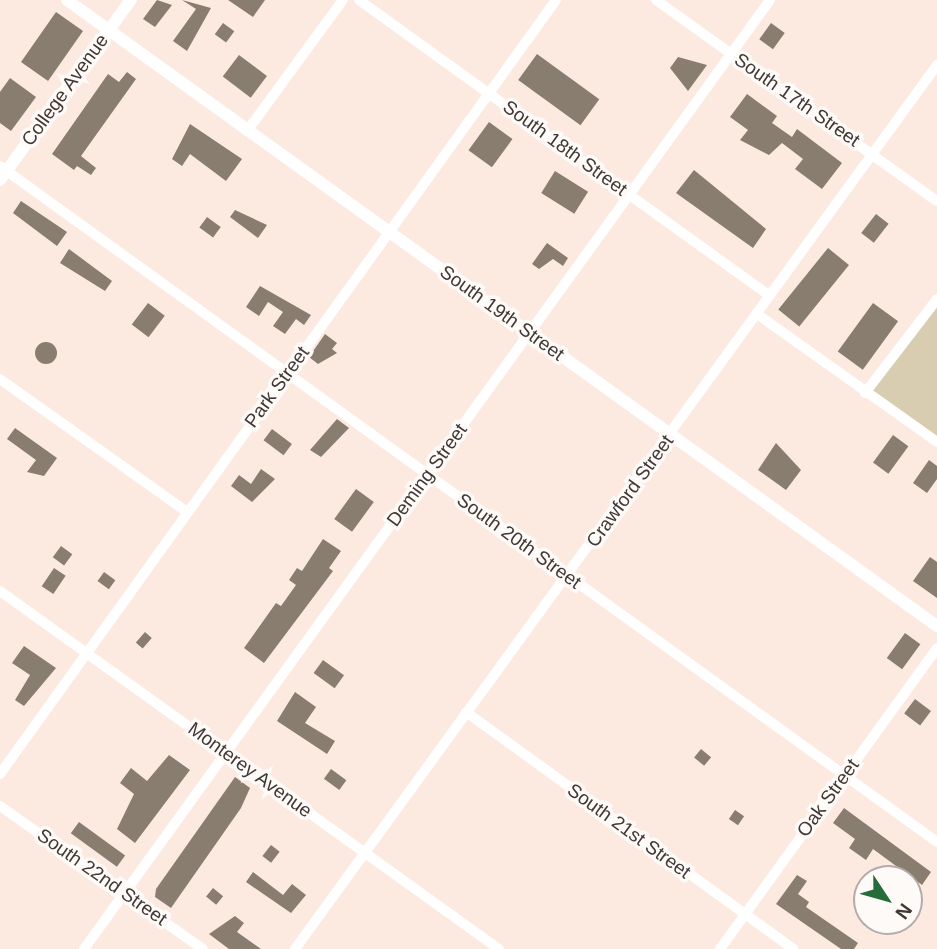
<!DOCTYPE html>
<html>
<head>
<meta charset="utf-8">
<style>
	body { margin:0 }
	#map { position:relative; width:937px; height:949px; overflow:hidden; background:#fceae0; font-family:Arial,sans-serif }
	div>[style] { position:absolute }
	.green>* { inset:0; background:#d8cdb0 }
	.building>* { inset:0; background:#897d70; transform-origin:0 0 }
	.round { border-radius:50% }
	.minor>* { height:10px; margin:-5px; padding:0 5px; transform-origin:5px; border-radius:5px; background:#fff }
	.tertiary>* { height:12px; margin:-6px; padding:0 6px; transform-origin:6px; border-radius:6px; background:#fff }
	span { translate:-50% -50%; white-space:nowrap; text-align:center; line-height:1.15; -webkit-text-stroke:7px #fefaf8; paint-order:stroke }
	.street-label { font-size:19px; color:#403835 }
	.north { position:absolute; left:853px; top:865px; width:70px; height:70px; box-sizing:border-box; background:#fefaf8; border:2px solid #b2acaa; border-radius:50%; rotate:126deg; font-size:19px; font-weight:700; line-height:28px; text-align:center; color:#403835 }
	.north::after { content:''; display:block; margin:auto; width:24px; height:32px; background:#246d3b; clip-path:polygon(50% 0,100% 100%,50% 72%,0 100%) }
</style>
</head>
<body>
<div id="map">
	<div class="green">
		<i style="clip-path:polygon(937px 299px,937px 442px,865px 393px)"></i>
	</div>
	<div class="building">
		<i style="clip-path:polygon(157px 0,172px 5px,155px 27px,143px 19px)"></i>
		<i style="clip-path:polygon(182px 0,211px 8px,187px 51px,173px 41px,196px 9px)"></i>
		<i style="clip-path:polygon(228px 0,265px 0,253px 17px)"></i>
		<i style="left:56px;top:12px;width:33px;height:61px;rotate:35deg"></i>
		<i style="left:223px;top:23px;width:14px;height:14px;rotate:36deg"></i>
		<i style="left:771px;top:23px;width:17px;height:20px;rotate:36deg"></i>
		<i style="left:537px;top:54px;width:77px;height:32px;rotate:36deg"></i>
		<i style="left:239px;top:55px;width:35px;height:27px;rotate:37deg"></i>
		<i style="clip-path:polygon(678px 57px,707px 65px,688px 91px,670px 68px)"></i>
		<i style="clip-path:polygon(127px 72px,136px 79px,81px 156px,96px 168px,91px 175px,77px 166px,74px 170px,52px 154px,108px 74px,119px 82px)"></i>
		<i style="clip-path:polygon(10px 78px,36px 97px,11px 131px,0 123px,0 92px)"></i>
		<i style="clip-path:polygon(747px 94px,777px 116px,772px 123px,792px 137px,797px 129px,842px 163px,822px 189px,795px 169px,803px 159px,782px 143px,769px 155px,740px 140px,748px 130px,730px 117px)"></i>
		<i style="left:489px;top:122px;width:29px;height:35px;rotate:36deg"></i>
		<i style="clip-path:polygon(190px 124px,242px 159px,226px 181px,190px 154px,182px 166px,172px 159px)"></i>
		<i style="clip-path:polygon(694px 170px,766px 229px,753px 248px,676px 193px)"></i>
		<i style="left:555px;top:171px;width:39px;height:26px;rotate:32deg"></i>
		<i style="clip-path:polygon(21px 201px,67px 232px,57px 246px,13px 213px)"></i>
		<i style="clip-path:polygon(235px 210px,267px 225px,258px 238px,230px 217px)"></i>
		<i style="left:876px;top:214px;width:16px;height:24px;rotate:38deg"></i>
		<i style="left:207px;top:217px;width:17px;height:13px;rotate:36deg"></i>
		<i style="clip-path:polygon(547px 243px,568px 258px,563px 266px,553px 259px,539px 269px,532px 264px)"></i>
		<i style="left:828px;top:248px;width:27px;height:79px;rotate:39deg"></i>
		<i style="clip-path:polygon(69px 249px,112px 281px,105px 291px,60px 263px)"></i>
		<i style="clip-path:polygon(260px 286px,311px 315px,304px 325px,296px 319px,285px 334px,273px 326px,283px 312px,268px 302px,259px 316px,246px 307px)"></i>
		<i style="left:148px;top:303px;width:21px;height:27px;rotate:37deg"></i>
		<i style="left:873px;top:303px;width:31px;height:60px;rotate:36deg"></i>
		<i style="clip-path:polygon(325px 334px,337px 343px,332px 349px,337px 353px,318px 364px,309px 357px)"></i>
		<i class="round" style="left:35px;top:342px;width:22px;height:22px"></i>
		<i style="clip-path:polygon(337px 419px,349px 428px,321px 457px,310px 450px)"></i>
		<i style="clip-path:polygon(15px 428px,57px 458px,44px 476px,27px 472px,36px 460px,7px 439px)"></i>
		<i style="left:272px;top:429px;width:25px;height:14px;rotate:37deg"></i>
		<i style="left:893px;top:435px;width:19px;height:34px;rotate:36deg"></i>
		<i style="clip-path:polygon(776px 443px,801px 470px,786px 490px,758px 470px)"></i>
		<i style="clip-path:polygon(929px 460px,937px 466px,937px 479px,927px 493px,913px 483px)"></i>
		<i style="clip-path:polygon(261px 469px,275px 479px,252px 502px,231px 486px,239px 475px,251px 484px)"></i>
		<i style="left:356px;top:489px;width:22px;height:37px;rotate:36deg"></i>
		<i style="clip-path:polygon(323px 539px,341px 551px,329px 568px,333px 571px,264px 663px,244px 648px,276px 603px,281px 606px,296px 585px,289px 580px,297px 568px,302px 571px)"></i>
		<i style="left:61px;top:546px;width:14px;height:14px;rotate:36deg"></i>
		<i style="clip-path:polygon(930px 557px,937px 562px,937px 598px,913px 581px)"></i>
		<i style="left:54px;top:568px;width:14px;height:22px;rotate:34deg"></i>
		<i style="left:104px;top:572px;width:14px;height:11px;rotate:36deg"></i>
		<i style="left:145px;top:632px;width:9px;height:14px;rotate:41deg"></i>
		<i style="left:905px;top:633px;width:19px;height:31px;rotate:36deg"></i>
		<i style="clip-path:polygon(24px 646px,56px 668px,24px 706px,15px 700px,30px 675px,12px 663px)"></i>
		<i style="left:323px;top:660px;width:26px;height:16px;rotate:36deg"></i>
		<i style="clip-path:polygon(295px 692px,316px 707px,305px 723px,335px 741px,327px 754px,277px 721px)"></i>
		<i style="left:915px;top:699px;width:20px;height:18px;rotate:37deg"></i>
		<i style="left:701px;top:749px;width:13px;height:11px;rotate:39deg"></i>
		<i style="clip-path:polygon(169px 755px,190px 770px,135px 843px,117px 829px,134px 794px,120px 783px,131px 768px,147px 781px)"></i>
		<i style="left:331px;top:769px;width:19px;height:12px;rotate:36deg"></i>
		<i style="clip-path:polygon(235px 777px,250px 788px,241px 808px,171px 908px,155px 897px,156px 889px)"></i>
		<i style="clip-path:polygon(844px 808px,931px 872px,922px 885px,873px 849px,866px 860px,849px 848px,855px 839px,833px 823px)"></i>
		<i style="left:735px;top:810px;width:11px;height:11px;rotate:34deg"></i>
		<i style="left:79px;top:822px;width:57px;height:14px;rotate:36deg"></i>
		<i style="left:271px;top:845px;width:11px;height:14px;rotate:38deg"></i>
		<i style="clip-path:polygon(253px 872px,283px 895px,292px 884px,306px 895px,291px 913px,246px 882px)"></i>
		<i style="clip-path:polygon(797px 875px,807px 881px,798px 894px,809px 902px,806px 907px,858px 943px,854px 949px,841px 949px,776px 904px)"></i>
		<i style="left:213px;top:888px;width:13px;height:11px;rotate:39deg"></i>
		<i style="clip-path:polygon(235px 916px,244px 923px,237px 932px,261px 949px,229px 949px,209px 934px)"></i>
	</div>
	<div class="minor">
		<i style="left:359px;top:0;width:506px;rotate:35.76deg"></i>
		<i style="left:656px;top:0;width:345px;rotate:35.6deg"></i>
		<i style="left:247px;top:131px;width:162px;rotate:-53.8deg"></i>
		<i style="left:0;top:166px;width:1155px;rotate:35.81deg"></i>
		<i style="left:757px;top:314px;width:221px;rotate:35.4deg"></i>
		<i style="left:0;top:379px;width:228px;rotate:35.4deg"></i>
		<i style="left:865px;top:393px;width:118px;rotate:-52.5deg"></i>
		<i style="left:0;top:591px;width:614px;rotate:35.66deg"></i>
		<i style="left:466px;top:712px;width:404px;rotate:35.9deg"></i>
		<i style="left:0;top:774px;width:953px;rotate:-54.31deg"></i>
		<i style="left:0;top:806px;width:248px;rotate:35.2deg"></i>
		<i style="left:84px;top:949px;width:1171px;rotate:-54.14deg"></i>
		<i style="left:295px;top:949px;width:1093px;rotate:-54.01deg"></i>
		<i style="left:720px;top:949px;width:371px;rotate:-54.2deg"></i>
	</div>
	<div class="tertiary">
		<i style="left:67px;top:0;width:1072px;rotate:35.74deg"></i>
		<i style="left:0;top:180px;width:223px;rotate:-54deg"></i>
	</div>
	<div class="street-label">
		<span style="left:65px;top:90px;rotate:-54deg">College Avenue</span>
		<span style="left:797px;top:100px;rotate:35deg">South 17th Street</span>
		<span style="left:565px;top:148px;rotate:36deg">South 18th Street</span>
		<span style="left:502px;top:313px;rotate:36deg">South 19th Street</span>
		<span style="left:277px;top:387px;rotate:-54deg">Park Street</span>
		<span style="left:427px;top:475px;rotate:-54deg">Deming Street</span>
		<span style="left:630px;top:491px;rotate:-54deg">Crawford Street</span>
		<span style="left:519px;top:541px;rotate:36deg">South 20th Street</span>
		<span style="left:250px;top:770px;rotate:36deg">Monterey Avenue</span>
		<span style="left:828px;top:798px;rotate:-54deg">Oak Street</span>
		<span style="left:629px;top:831px;rotate:36deg">South 21st Street</span>
		<span style="left:102px;top:877px;rotate:35deg">South 22nd Street</span>
	</div>
	<div class="north">N</div>
</div>
</body>
</html>
